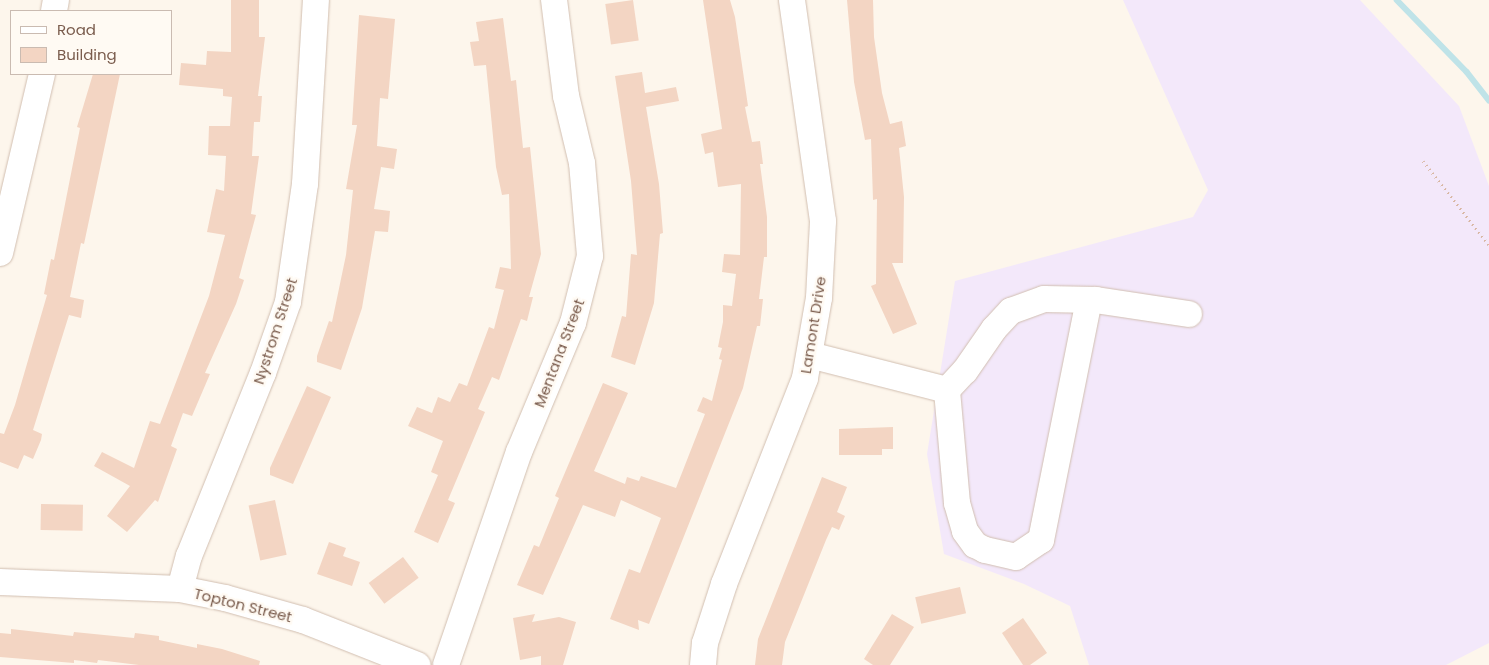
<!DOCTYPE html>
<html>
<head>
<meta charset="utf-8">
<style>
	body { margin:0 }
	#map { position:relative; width:1489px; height:665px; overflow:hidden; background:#fdf6ec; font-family:Poppins,sans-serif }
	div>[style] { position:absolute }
	.education>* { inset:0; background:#f3e8fa }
	.stream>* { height:5.5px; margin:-2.75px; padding:0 2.75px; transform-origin:2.75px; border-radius:2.75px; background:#bfe3e8 }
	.building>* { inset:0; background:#f3d5c3; transform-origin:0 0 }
	.path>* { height:3px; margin-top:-1.5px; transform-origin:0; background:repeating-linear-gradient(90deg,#d9b8a5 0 1px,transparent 0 5px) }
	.roads { filter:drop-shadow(0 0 1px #d1beb0) drop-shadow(0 0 1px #d1beb0) }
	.minor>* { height:26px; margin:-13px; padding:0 13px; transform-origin:13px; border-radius:13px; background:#fff }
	span { translate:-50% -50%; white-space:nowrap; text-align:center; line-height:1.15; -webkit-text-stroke:4.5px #fffaf3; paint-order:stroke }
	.street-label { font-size:15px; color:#7a5c4d }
	.legend { position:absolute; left:10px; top:10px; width:162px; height:65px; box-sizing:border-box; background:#fffaf3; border:1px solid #cabbb1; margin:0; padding:6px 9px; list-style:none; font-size:15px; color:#7a5c4d }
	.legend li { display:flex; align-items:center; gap:10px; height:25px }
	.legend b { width:25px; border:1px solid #cabbb1 }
</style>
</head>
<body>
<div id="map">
	<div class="education">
		<i style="clip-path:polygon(1123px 0,1360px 0,1459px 106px,1489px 186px,1489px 643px,1446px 665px,1089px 665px,1070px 606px,1024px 584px,944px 554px,927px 454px,955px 281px,1193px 217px,1208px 190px)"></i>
	</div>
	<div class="stream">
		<i style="left:1397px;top:0;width:100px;rotate:45.8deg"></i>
		<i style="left:1467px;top:72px;width:36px;rotate:52deg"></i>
	</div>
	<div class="building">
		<i style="clip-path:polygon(231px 0,259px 0,259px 37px,265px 37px,258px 96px,262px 96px,260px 122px,254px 122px,252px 156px,259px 156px,251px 214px,256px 215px,239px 278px,244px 280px,236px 304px,205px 373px,210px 374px,192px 416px,183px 413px,171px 446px,177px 449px,158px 502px,155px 500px,127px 532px,107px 516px,130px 486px,94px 466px,102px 452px,134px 468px,150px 421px,160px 424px,209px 296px,225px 235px,207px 232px,216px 189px,224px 191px,226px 156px,208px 155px,209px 126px,230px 126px,232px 97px,223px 96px,223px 89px,179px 85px,181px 63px,206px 65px,207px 51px,231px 52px)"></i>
		<i style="left:633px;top:0;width:41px;height:28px;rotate:82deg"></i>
		<i style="clip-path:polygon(703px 0,730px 0,735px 17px,748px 106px,745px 107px,752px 142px,760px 141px,763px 164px,760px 164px,767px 217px,767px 257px,764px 257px,759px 299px,763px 299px,760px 326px,757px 326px,743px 388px,649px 624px,638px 620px,639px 630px,610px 619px,629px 569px,640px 573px,661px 518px,621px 500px,615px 517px,583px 505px,543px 595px,517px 585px,534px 545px,539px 547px,559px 498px,555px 496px,603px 383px,628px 393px,594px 471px,625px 484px,627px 477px,639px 481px,641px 476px,676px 488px,705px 414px,697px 411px,703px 397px,712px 401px,722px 360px,719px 359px,722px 348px,718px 347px,723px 322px,723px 305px,732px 306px,736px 274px,722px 272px,724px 254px,740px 255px,741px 184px,718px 187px,713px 152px,705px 154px,701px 134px,722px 129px)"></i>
		<i style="clip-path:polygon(847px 0,873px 0,874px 37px,882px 93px,890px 124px,902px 121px,906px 146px,899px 148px,904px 197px,903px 263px,892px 263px,917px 324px,893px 334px,871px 286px,876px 284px,877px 199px,873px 200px,871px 139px,865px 140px,854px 82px)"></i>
		<i style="clip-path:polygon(359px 15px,395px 19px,388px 99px,380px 98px,377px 146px,397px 149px,394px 169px,381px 167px,374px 209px,390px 211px,388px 232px,375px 231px,362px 308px,341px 370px,317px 362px,317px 356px,329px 321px,332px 322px,346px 255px,353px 190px,346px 189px,357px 125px,352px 125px)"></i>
		<i style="clip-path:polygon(503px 18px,511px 81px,516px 80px,523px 148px,530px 147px,541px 254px,529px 297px,533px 297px,527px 321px,521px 319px,499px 380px,492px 377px,478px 409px,485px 412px,448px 500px,455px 503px,438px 543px,414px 532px,438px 475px,431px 472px,443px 441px,408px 426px,417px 407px,432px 413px,438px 397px,450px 402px,459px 383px,467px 386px,489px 327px,494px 329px,504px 290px,495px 288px,500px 267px,511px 269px,509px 194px,502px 195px,496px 167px,486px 65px,474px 66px,470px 42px,479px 41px,476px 22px)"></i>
		<i style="clip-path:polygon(642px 72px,645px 93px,676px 87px,679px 101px,646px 107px,659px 184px,663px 233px,660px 234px,654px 303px,635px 365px,611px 357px,622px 316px,626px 317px,631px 254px,637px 255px,631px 181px,615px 76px)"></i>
		<i style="clip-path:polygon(93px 74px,120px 74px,84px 244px,81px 243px,70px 297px,84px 300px,81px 318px,69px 315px,33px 430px,42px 434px,41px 440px,33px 459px,24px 455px,18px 469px,0 462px,0 433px,4px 434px,15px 405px,47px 295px,44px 294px,51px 259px,54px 260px,80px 128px,77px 127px)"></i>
		<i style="clip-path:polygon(307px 386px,331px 397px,293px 484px,270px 475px,270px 468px)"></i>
		<i style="clip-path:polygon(893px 427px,893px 449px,882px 449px,882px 455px,839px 455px,839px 429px)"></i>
		<i style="clip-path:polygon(822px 477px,847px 487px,837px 512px,845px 516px,839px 530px,832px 527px,826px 540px,785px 642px,782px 665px,755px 665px,758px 639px)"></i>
		<i style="left:275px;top:500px;width:56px;height:27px;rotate:78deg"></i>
		<i style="left:41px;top:504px;width:42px;height:26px;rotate:1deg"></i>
		<i style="clip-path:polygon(329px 542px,346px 548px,343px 556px,360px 562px,352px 586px,317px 574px)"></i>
		<i style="left:403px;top:557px;width:26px;height:43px;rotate:53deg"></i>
		<i style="left:960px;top:587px;width:27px;height:46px;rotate:77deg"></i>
		<i style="clip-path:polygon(535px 614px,532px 622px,559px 617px,576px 622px,563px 665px,541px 665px,541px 656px,520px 660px,513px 618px)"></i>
		<i style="clip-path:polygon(892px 614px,914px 627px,890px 665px,873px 665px,864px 659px)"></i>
		<i style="clip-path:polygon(1023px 618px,1047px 653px,1030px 665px,1023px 665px,1002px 633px)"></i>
		<i style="clip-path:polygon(11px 629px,73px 636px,74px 632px,134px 638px,135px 633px,159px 636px,159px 640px,197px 648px,197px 644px,222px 649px,260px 661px,259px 665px,139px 665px,98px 660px,97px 663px,74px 660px,74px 663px,0 657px,0 633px,11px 634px)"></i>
	</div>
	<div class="path">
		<i style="left:1423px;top:161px;width:107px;rotate:51.8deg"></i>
	</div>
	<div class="roads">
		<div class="minor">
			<i style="left:54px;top:11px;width:11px;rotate:-80deg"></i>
			<i style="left:0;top:253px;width:184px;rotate:-76.8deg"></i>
			<i style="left:1089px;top:300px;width:245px;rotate:101.3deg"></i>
			<i style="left:1041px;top:540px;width:30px;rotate:146deg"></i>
			<i style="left:1016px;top:557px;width:32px;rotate:-167deg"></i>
			<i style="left:985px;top:550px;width:11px;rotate:-153deg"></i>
			<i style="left:975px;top:545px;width:17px;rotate:-126deg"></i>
			<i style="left:965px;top:531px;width:29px;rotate:-106deg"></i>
			<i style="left:957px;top:503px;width:113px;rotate:-95.1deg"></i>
			<i style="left:947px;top:390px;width:26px;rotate:-47deg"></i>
			<i style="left:965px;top:371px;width:51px;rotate:-55.4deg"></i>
			<i style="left:994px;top:329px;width:25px;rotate:-47deg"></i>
			<i style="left:1011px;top:311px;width:35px;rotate:-20deg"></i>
			<i style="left:1044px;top:299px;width:52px;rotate:1.1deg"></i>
			<i style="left:1096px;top:300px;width:94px;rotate:8.6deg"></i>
			<i style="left:810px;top:355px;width:141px;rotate:14.3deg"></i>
			<i style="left:0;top:582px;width:180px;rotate:2.2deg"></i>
			<i style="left:180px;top:589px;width:46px;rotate:11.3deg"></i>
			<i style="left:225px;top:598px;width:81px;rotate:15.8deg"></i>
			<i style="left:303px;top:620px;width:123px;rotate:21.5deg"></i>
			<i style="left:180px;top:589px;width:34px;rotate:-75deg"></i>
			<i style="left:189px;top:556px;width:197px;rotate:-68deg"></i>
			<i style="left:263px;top:373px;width:75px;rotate:-70.6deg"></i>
			<i style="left:288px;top:302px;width:119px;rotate:-81.8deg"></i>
			<i style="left:305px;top:184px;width:184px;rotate:-86.6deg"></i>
			<i style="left:446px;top:665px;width:225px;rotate:-71.1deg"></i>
			<i style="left:519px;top:452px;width:140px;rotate:-67.3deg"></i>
			<i style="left:573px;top:323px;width:69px;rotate:-75.8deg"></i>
			<i style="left:590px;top:256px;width:93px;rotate:-94.9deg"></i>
			<i style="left:582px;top:163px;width:69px;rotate:-103.4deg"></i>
			<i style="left:566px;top:96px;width:97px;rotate:-97.1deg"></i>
			<i style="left:703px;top:665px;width:22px;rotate:-85deg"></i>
			<i style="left:705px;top:643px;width:62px;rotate:-72.1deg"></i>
			<i style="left:724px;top:584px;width:221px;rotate:-68.5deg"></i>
			<i style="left:805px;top:378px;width:81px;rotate:-80.1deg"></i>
			<i style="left:819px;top:298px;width:77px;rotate:-87deg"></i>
			<i style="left:823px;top:221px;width:223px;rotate:-98deg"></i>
		</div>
	</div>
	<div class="street-label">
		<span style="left:813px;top:325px;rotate:-81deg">Lamont Drive</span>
		<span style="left:275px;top:331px;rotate:-72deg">Nystrom Street</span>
		<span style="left:559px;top:353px;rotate:-69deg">Mentana Street</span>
		<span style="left:243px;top:605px;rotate:14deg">Topton Street</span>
	</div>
	<ul class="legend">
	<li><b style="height:6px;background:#fff"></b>Road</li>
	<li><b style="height:14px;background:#f3d5c3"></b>Building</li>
	</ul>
</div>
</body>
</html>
